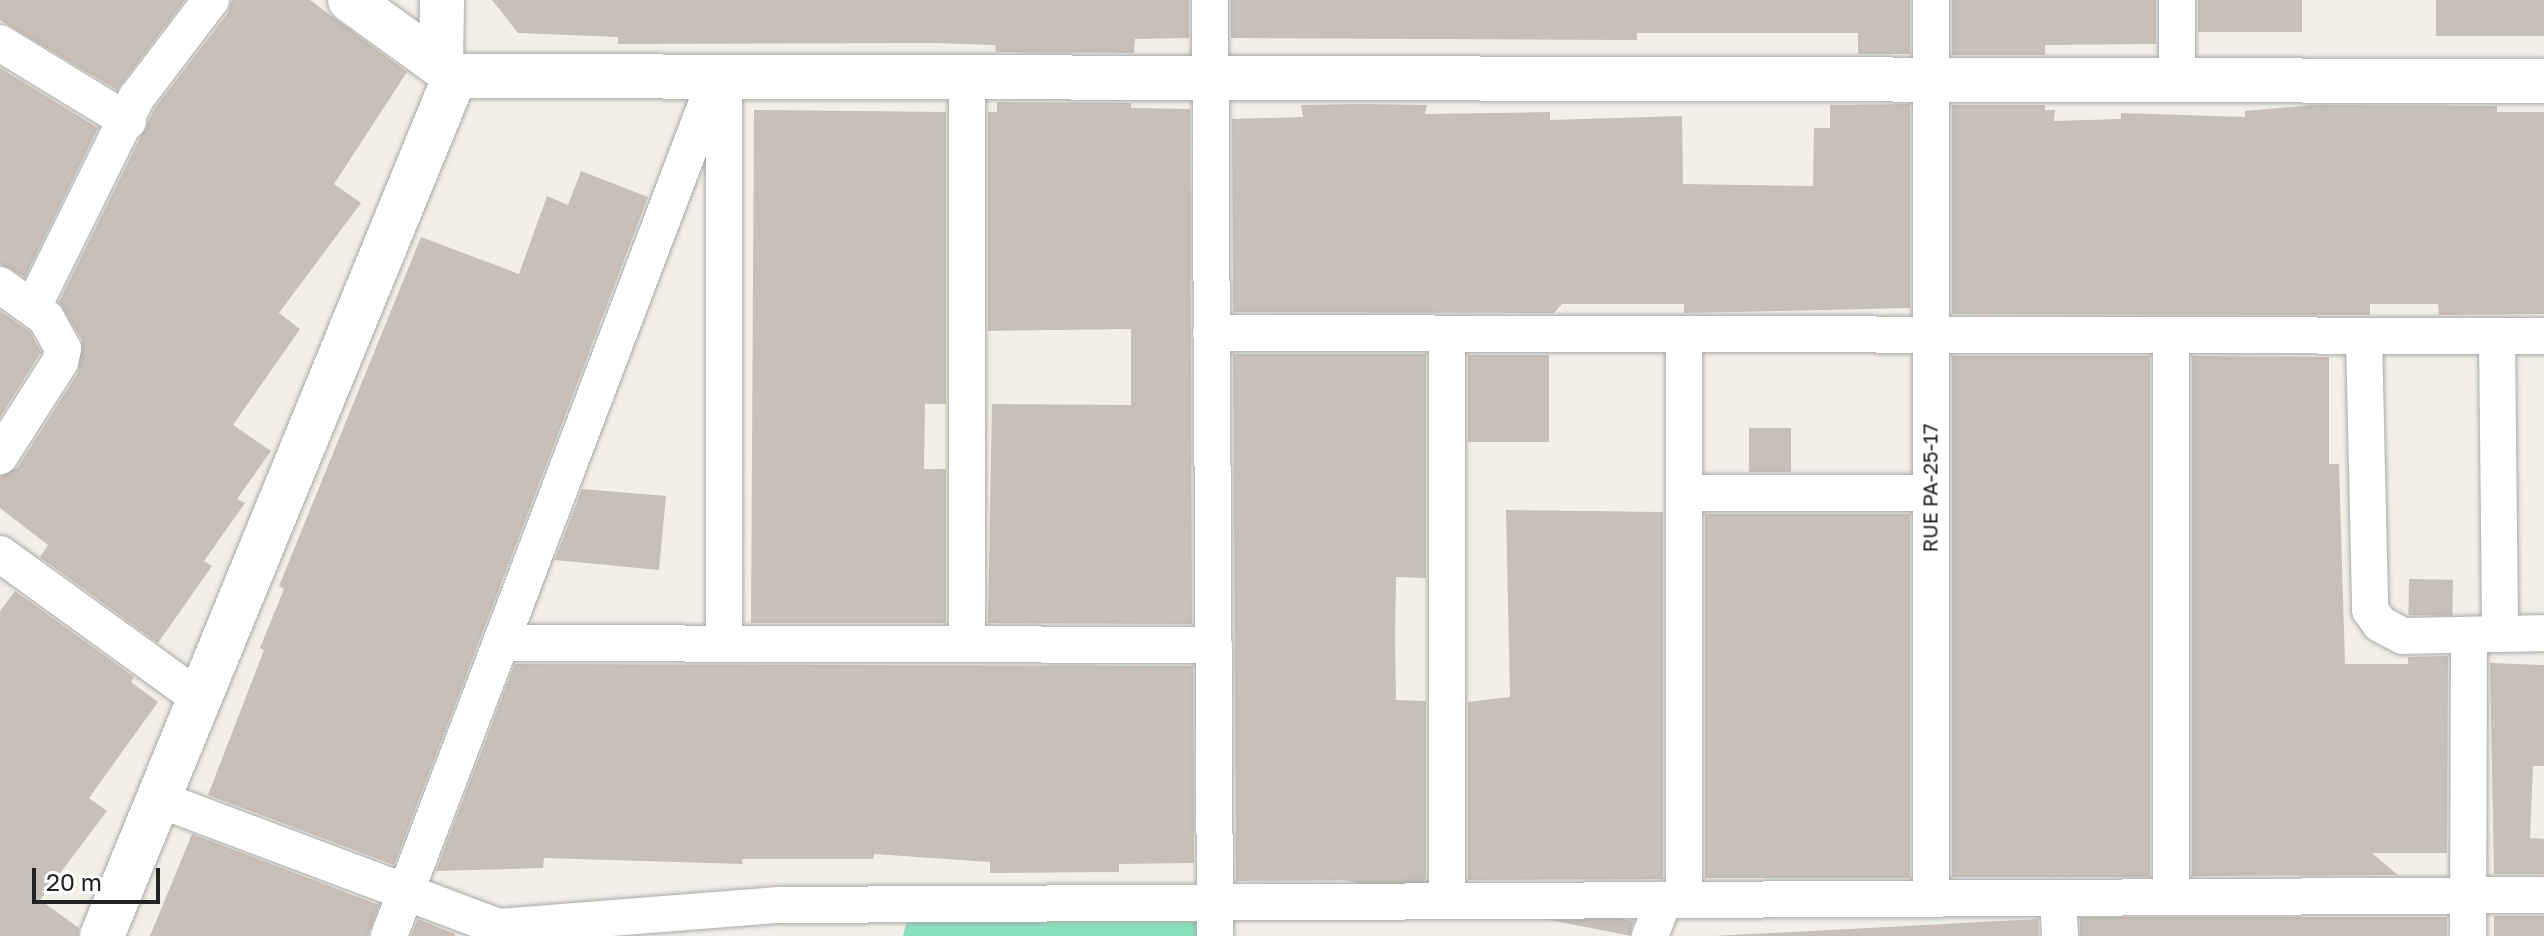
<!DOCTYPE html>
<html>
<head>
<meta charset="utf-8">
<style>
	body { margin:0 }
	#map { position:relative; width:2544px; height:936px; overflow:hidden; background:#f2efe9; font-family:"Golos Text",sans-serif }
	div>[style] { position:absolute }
	.pitch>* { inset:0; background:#88e0be }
	.building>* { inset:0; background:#c7bfb8; transform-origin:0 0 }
	.roads { filter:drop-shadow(0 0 2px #a9a9a9) drop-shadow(0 0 2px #a9a9a9) }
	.minor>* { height:36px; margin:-18px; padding:0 18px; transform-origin:18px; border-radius:18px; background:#fff }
	.tertiary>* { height:44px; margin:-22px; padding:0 22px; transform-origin:22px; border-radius:22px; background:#fff }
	span { translate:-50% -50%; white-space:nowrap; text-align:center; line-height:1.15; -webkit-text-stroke:7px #fff; paint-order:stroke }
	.street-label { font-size:20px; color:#222 }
	.scale { position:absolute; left:32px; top:868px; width:128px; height:36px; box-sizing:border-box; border:4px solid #222; border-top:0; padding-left:10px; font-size:24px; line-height:28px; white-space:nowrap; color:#222; -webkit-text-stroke:6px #fff; paint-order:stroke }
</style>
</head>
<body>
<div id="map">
	<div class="pitch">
		<i style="clip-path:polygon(908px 916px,1209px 919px,1209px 936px,903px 936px)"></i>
	</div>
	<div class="building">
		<i style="clip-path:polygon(0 0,185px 0,117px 90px,0 20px)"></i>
		<i style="clip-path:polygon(232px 0,310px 0,407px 72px,334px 184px,361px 203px,279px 313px,300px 329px,233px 425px,271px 451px,237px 499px,245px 503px,204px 561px,212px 566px,158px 643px,40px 557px,48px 545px,0 508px,0 477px,18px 467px,78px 373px,82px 340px,59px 302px,155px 108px,228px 13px)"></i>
		<i style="clip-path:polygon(492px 0,1189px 0,1189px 38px,1135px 39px,1134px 53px,996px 52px,995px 45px,933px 43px,618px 44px,618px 37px,518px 33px)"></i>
		<i style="clip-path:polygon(1231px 0,1910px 0,1910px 54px,1858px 54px,1858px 33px,1637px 33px,1637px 40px,1231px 38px)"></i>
		<i style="clip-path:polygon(1952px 0,2156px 0,2156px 44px,2045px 45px,2045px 55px,1952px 55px)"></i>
		<i style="left:2198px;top:0;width:104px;height:32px"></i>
		<i style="left:2436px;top:0;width:108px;height:36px"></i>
		<i style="clip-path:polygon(0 68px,98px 128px,25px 277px,0 264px)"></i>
		<i style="clip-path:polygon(997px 102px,1131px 103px,1131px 108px,1190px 109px,1192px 624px,988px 623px,992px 404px,1131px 405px,1131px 329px,988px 331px,988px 112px,997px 112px)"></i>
		<i style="clip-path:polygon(1361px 104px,1427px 105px,1425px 114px,1550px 112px,1550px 120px,1682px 116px,1683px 184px,1813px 186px,1814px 128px,1830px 128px,1830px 105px,1910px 104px,1910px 308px,1684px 313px,1684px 304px,1562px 304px,1554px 313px,1233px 312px,1232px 119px,1303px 117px,1301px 105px)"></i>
		<i style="clip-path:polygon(1952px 105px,2045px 105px,2045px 110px,2055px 110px,2054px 121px,2121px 119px,2121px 113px,2245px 117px,2245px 111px,2316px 105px,2497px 106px,2497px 112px,2544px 112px,2544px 314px,2439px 315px,2438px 304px,2370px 304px,2370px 315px,1952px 314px)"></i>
		<i style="clip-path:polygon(754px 110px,946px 112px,946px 404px,925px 404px,924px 469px,946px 469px,946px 623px,751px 623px)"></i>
		<i style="clip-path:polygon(581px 171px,648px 197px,394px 865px,208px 795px,264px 650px,260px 648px,284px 589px,279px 586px,421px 237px,519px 274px,547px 196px,568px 205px)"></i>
		<i style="clip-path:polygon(0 311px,30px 332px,41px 352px,0 417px)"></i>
		<i style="clip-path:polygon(1233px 354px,1426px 354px,1426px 578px,1396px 577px,1395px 638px,1396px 700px,1426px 701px,1426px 880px,1236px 881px)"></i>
		<i style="left:1468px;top:355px;width:81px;height:87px"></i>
		<i style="left:1952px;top:356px;width:198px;height:521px"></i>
		<i style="clip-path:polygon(2192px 356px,2329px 357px,2329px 464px,2339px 464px,2345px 664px,2408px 664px,2408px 657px,2448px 656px,2447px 853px,2372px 853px,2398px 875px,2192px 876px)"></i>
		<i style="left:1749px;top:428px;width:42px;height:44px"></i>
		<i style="clip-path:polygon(582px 489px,666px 496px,659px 570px,555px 560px)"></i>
		<i style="clip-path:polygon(1506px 510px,1663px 512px,1663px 879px,1468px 880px,1468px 702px,1510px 697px)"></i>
		<i style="left:1910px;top:514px;width:364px;height:205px;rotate:90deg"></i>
		<i style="left:2409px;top:579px;width:44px;height:36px;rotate:1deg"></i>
		<i style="clip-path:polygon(15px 591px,134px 677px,131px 682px,158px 702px,89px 798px,107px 811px,40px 900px,79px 928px,78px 936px,0 936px,0 611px)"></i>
		<i style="clip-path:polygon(2490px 663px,2544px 665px,2544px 766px,2533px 766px,2530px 838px,2544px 839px,2544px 874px,2494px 874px)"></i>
		<i style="clip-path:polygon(515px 664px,1193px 666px,1194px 863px,1119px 864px,1119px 872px,990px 873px,990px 862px,874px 854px,873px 859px,742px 859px,743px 864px,544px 858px,543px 868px,436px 871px)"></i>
		<i style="clip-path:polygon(192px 834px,379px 905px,368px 936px,150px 936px)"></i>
		<i style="left:2494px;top:916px;width:50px;height:20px"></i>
		<i style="left:2447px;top:917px;width:19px;height:367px;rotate:90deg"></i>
		<i style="clip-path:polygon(418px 919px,455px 934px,455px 936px,411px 936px)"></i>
		<i style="left:2038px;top:919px;width:17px;height:360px;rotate:87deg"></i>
		<i style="left:1633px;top:921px;width:15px;height:397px;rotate:101deg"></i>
	</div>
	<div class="roads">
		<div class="minor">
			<i style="left:1210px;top:0;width:936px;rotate:89.69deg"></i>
			<i style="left:0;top:43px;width:150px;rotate:31.4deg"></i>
			<i style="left:967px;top:77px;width:567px;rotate:90deg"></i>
			<i style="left:2177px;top:80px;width:80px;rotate:-90deg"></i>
			<i style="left:724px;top:82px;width:561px;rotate:90deg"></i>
			<i style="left:0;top:285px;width:57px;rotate:35.7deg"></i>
			<i style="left:46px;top:318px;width:35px;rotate:61deg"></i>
			<i style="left:63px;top:349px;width:13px;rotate:103deg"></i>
			<i style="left:60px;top:362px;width:112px;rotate:122.6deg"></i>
			<i style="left:33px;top:307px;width:234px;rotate:-63.7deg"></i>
			<i style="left:137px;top:97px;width:122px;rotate:-52.7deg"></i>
			<i style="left:1211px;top:333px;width:1333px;rotate:0.13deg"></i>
			<i style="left:1447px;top:334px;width:567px;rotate:90deg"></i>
			<i style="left:2171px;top:335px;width:562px;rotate:90deg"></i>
			<i style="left:2364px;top:336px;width:274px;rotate:88.7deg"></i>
			<i style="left:2370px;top:610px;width:17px;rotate:54deg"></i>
			<i style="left:2380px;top:624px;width:26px;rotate:28deg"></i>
			<i style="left:2403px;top:636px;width:141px;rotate:-1.2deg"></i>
			<i style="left:2497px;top:336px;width:298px;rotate:89.4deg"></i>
			<i style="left:1684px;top:493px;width:246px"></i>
			<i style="left:0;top:554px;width:246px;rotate:35.9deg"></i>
			<i style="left:503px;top:643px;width:711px;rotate:0.16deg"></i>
			<i style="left:158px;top:799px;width:386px;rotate:20.6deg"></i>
			<i style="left:1931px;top:898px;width:898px;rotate:-90deg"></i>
			<i style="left:2058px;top:898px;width:38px;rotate:87deg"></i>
			<i style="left:1684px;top:900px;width:566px;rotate:-90deg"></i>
			<i style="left:498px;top:927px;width:283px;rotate:-4.5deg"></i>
			<i style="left:780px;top:905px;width:1764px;rotate:-0.32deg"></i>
			<i style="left:389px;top:936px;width:920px;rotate:-69.12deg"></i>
			<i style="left:1650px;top:936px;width:39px;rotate:-69deg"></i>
			<i style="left:2468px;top:936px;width:301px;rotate:-89.8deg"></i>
		</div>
		<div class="tertiary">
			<i style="left:350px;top:0;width:130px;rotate:35.9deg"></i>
			<i style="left:455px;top:76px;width:2089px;rotate:0.14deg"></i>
			<i style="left:441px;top:65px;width:65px;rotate:-89.1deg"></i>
			<i style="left:102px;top:936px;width:930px;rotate:-67.68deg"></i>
		</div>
	</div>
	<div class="street-label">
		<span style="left:1930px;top:488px;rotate:-90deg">RUE PA-25-17</span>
	</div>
	<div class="scale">20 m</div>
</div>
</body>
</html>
